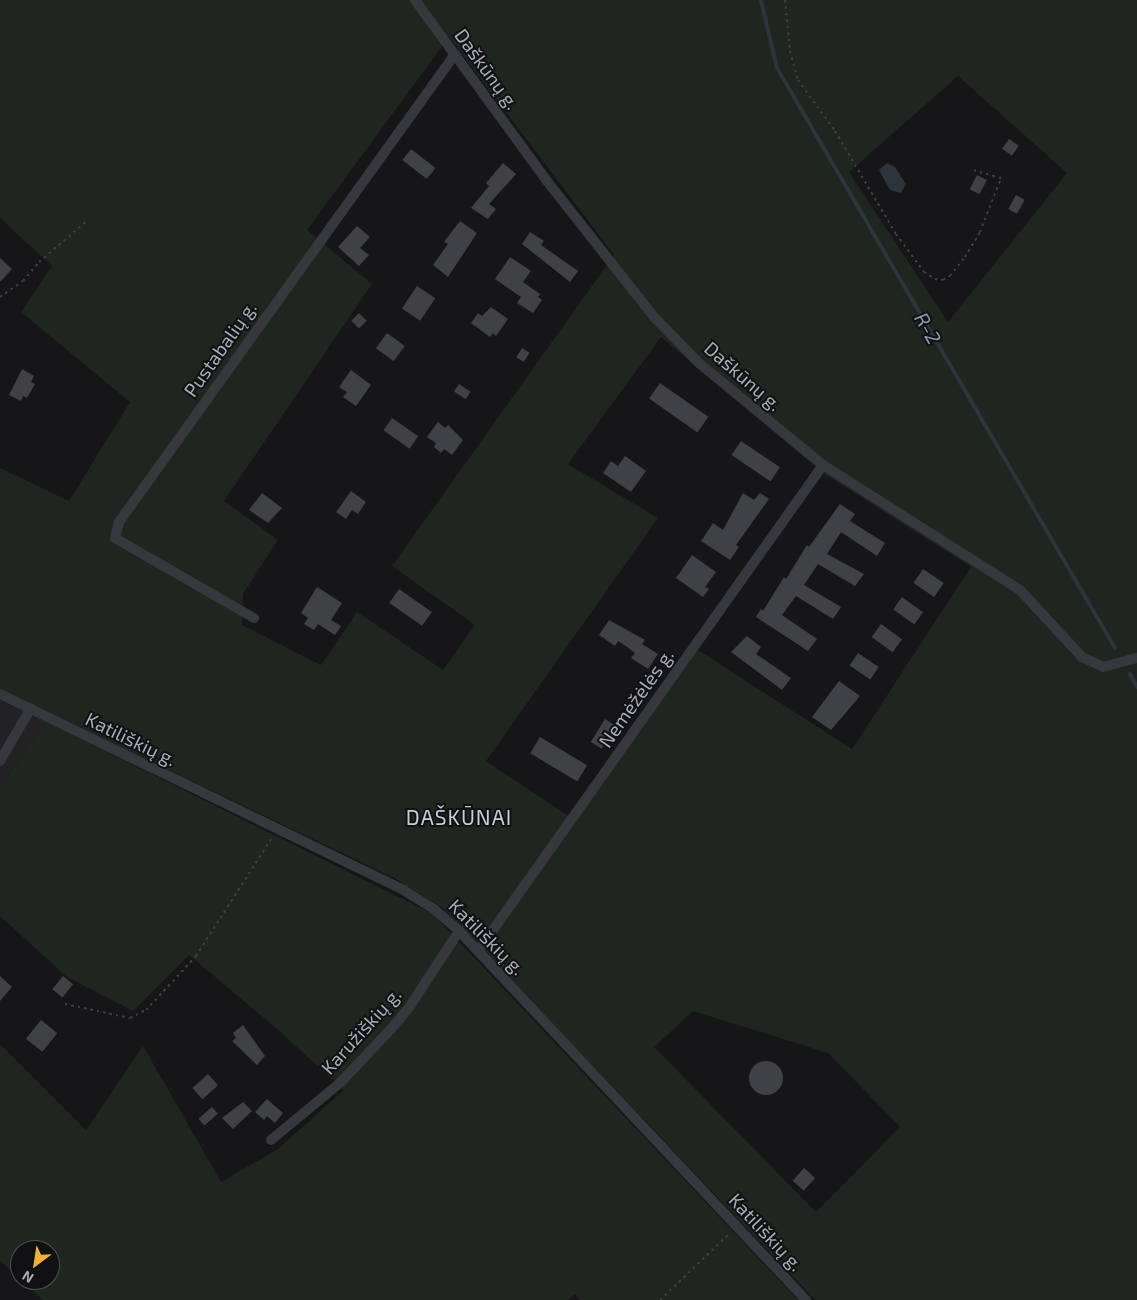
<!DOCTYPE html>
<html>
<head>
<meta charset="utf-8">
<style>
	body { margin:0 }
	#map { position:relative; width:1137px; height:1300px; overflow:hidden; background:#161618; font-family:"Exo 2",sans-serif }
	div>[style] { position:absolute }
	.built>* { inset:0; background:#222225 }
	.green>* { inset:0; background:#1e261f }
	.water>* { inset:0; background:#2c353c }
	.stream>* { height:4px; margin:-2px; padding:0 2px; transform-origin:2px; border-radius:2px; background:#2c353c }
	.building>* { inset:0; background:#404145; transform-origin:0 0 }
	.round { border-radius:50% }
	.path>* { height:2px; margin-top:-1px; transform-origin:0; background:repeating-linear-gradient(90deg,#3d3f44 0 2.5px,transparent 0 6.5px) }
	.street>* { height:10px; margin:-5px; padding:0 5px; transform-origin:5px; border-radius:5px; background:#37383d }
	span { translate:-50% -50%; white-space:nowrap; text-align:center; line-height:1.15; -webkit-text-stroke:4px #111113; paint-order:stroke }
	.street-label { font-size:19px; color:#a8adb8 }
	.water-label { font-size:20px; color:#7f9bb3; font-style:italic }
	.quarter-label { font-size:21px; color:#c9ccd4; letter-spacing:1px }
	.north { position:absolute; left:10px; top:1240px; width:50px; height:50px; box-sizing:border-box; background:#111113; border:1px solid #4d4f55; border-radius:50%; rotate:211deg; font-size:14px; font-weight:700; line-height:20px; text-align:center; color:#a8adb8 }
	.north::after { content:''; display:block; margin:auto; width:18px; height:22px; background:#f2b134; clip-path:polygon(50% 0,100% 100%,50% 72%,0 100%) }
</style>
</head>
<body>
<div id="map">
	<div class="built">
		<i style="clip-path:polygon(0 700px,47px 722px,0 786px)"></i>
	</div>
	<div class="green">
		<i style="clip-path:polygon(evenodd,0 0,1137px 0,1137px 1300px,815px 1300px,443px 908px,396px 879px,0 689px,0 468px,69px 501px,130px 402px,21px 312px,52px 266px,0 218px,0 0,449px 37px,614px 255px,392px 566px,475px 625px,443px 670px,357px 612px,321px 665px,242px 625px,243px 594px,278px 540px,224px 501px,372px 284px,307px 230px,449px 37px,0 0,958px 76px,1067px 173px,948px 322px,849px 172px,958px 76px,0 0,661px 337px,823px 473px,971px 567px,852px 749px,698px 650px,575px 820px,486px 761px,658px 518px,568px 464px,661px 337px,0 0,693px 1011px,828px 1053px,900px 1127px,816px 1212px,654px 1047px,693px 1011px)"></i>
		<i style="clip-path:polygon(47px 722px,433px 914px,798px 1300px,580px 1300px,575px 1294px,568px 1300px,43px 1300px,21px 1280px,50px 1280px,50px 1250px,20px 1250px,20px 1279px,0 1261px,0 1044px,86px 1130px,143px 1046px,221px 1182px,278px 1149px,344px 1090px,276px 1028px,189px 955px,133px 1011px,67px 977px,0 916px,0 786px)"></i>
	</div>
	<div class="water">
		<i style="clip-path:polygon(887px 163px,895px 167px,906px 184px,901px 193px,890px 190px,879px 170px)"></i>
	</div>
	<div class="stream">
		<i style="left:761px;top:0;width:70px;rotate:76.8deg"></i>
		<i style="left:777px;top:68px;width:671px;rotate:59.77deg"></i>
		<i style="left:1130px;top:674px;width:15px;rotate:62deg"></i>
	</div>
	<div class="building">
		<i style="left:1009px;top:139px;width:12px;height:12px;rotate:35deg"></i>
		<i style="left:411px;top:149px;width:31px;height:14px;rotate:38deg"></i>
		<i style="clip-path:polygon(503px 163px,516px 174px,489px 204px,496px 209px,488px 219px,471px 208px,489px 186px,486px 183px)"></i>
		<i style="left:977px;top:175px;width:11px;height:16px;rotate:27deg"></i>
		<i style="left:1016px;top:195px;width:10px;height:16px;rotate:29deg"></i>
		<i style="clip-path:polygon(460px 221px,477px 233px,448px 277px,433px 265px,448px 244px,444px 242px)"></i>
		<i style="clip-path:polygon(357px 226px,370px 237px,360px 248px,369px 255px,359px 266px,338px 247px)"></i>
		<i style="clip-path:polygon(530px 232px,544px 241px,541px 245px,578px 271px,570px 282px,522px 244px)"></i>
		<i style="clip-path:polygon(510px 257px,531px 271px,523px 282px,540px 294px,538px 297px,542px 300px,533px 313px,517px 303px,521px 297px,495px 279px)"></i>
		<i style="clip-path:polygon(0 258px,12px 269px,0 282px)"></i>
		<i style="left:417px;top:286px;width:22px;height:27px;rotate:34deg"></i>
		<i style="clip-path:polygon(491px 307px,508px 319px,496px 336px,493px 333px,490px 337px,471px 323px,478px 313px,482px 316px)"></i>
		<i style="left:359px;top:313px;width:11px;height:11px;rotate:45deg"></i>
		<i style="left:387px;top:333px;width:22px;height:19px;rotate:36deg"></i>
		<i style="left:522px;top:348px;width:9px;height:11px;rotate:32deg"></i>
		<i style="clip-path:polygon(22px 369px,34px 376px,31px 382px,35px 384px,27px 398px,23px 396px,21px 401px,9px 395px)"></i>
		<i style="clip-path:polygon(351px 370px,371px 385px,356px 406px,343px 397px,347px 392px,339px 387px)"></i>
		<i style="left:660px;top:383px;width:59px;height:19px;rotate:35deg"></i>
		<i style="left:459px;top:384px;width:14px;height:9px;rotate:34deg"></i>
		<i style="left:392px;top:418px;width:32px;height:15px;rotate:35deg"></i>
		<i style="clip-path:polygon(438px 422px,445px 428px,448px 425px,463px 440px,452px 455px,444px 449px,441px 453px,434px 447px,436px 443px,427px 437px)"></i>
		<i style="left:741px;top:441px;width:47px;height:17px;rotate:34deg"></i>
		<i style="clip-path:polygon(625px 456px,646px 471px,631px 492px,603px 473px,611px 461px,618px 466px)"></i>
		<i style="clip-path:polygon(351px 491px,366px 502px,358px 514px,352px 510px,346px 519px,336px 512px)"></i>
		<i style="clip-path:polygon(262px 493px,282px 508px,268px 523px,249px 510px)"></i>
		<i style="clip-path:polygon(743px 493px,754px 500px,760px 493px,769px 499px,736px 545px,739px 547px,730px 560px,701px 541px,713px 523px,723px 530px)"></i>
		<i style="clip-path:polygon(840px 504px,855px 514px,850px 521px,885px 543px,877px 556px,841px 532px,827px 554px,864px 574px,855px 586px,818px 564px,804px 585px,841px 607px,833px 619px,796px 596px,782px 615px,817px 639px,808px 651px,756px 617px,761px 609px,763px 611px,784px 577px,786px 579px,807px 545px,809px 547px)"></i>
		<i style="clip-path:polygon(692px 555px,716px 572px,705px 587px,709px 589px,703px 597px,676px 578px)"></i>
		<i style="left:923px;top:569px;width:25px;height:17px;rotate:34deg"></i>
		<i style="clip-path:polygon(317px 587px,342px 603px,331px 620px,341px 626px,335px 635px,318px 624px,314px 630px,304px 624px,308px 618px,301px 613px)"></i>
		<i style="left:399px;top:589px;width:40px;height:17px;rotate:35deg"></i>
		<i style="left:902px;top:597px;width:26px;height:15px;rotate:36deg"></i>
		<i style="clip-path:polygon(609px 620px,645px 640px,642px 644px,658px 654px,648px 669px,631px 658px,635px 653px,627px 647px,618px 641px,615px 646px,599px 635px)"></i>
		<i style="left:881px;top:624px;width:26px;height:16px;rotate:36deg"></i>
		<i style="clip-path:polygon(747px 636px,761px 647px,756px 654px,791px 678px,782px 690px,731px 652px)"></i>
		<i style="left:858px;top:653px;width:25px;height:15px;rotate:34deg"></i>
		<i style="clip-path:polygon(839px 681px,860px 696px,831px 730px,812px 717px)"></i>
		<i style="left:605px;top:719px;width:13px;height:27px;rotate:32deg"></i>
		<i style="left:540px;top:737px;width:55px;height:19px;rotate:31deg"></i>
		<i style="clip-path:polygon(0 976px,12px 987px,0 1001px)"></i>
		<i style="left:63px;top:976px;width:13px;height:17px;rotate:39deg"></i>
		<i style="left:41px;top:1020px;width:21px;height:24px;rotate:39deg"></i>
		<i style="clip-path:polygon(243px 1025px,265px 1056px,257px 1065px,232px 1041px,236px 1038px,233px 1033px)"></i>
		<i class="round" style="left:749px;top:1061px;width:34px;height:34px"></i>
		<i style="left:208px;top:1074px;width:15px;height:21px;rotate:48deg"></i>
		<i style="clip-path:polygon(267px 1099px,283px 1113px,275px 1123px,267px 1116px,264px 1120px,255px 1112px)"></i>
		<i style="clip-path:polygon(243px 1102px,252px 1111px,233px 1129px,222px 1118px)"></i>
		<i style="left:212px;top:1107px;width:9px;height:18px;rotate:49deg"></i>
		<i style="left:804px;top:1168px;width:15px;height:17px;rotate:42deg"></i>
	</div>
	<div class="path">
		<i style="left:785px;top:0;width:51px;rotate:84.4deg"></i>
		<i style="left:790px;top:51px;width:30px;rotate:75deg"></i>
		<i style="left:798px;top:80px;width:63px;rotate:54deg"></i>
		<i style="left:835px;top:131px;width:120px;rotate:59.4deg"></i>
		<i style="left:896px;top:234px;width:47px;rotate:53.6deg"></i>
		<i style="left:924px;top:272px;width:13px;rotate:32deg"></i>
		<i style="left:935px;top:279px;width:8px;rotate:7deg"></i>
		<i style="left:943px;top:280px;width:8px;rotate:-30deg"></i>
		<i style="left:950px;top:276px;width:24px;rotate:-52deg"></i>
		<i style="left:965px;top:257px;width:29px;rotate:-59deg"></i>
		<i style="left:980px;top:232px;width:58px;rotate:-68.7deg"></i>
		<i style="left:1001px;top:178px;width:32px;rotate:-164deg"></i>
		<i style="left:0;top:297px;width:28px;rotate:-35deg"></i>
		<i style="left:23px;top:281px;width:25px;rotate:-50deg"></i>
		<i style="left:39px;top:262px;width:65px;rotate:-40.6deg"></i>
		<i style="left:65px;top:1004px;width:66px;rotate:12.2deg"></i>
		<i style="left:130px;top:1018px;width:18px;rotate:-27deg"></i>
		<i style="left:146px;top:1010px;width:74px;rotate:-47.2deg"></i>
		<i style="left:196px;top:956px;width:139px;rotate:-57.3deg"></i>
		<i style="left:660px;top:1300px;width:94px;rotate:-43.7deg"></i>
	</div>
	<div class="street">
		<i style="left:415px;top:0;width:224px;rotate:53.9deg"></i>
		<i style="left:547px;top:181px;width:174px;rotate:51.8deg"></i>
		<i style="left:655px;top:318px;width:64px;rotate:45.6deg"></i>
		<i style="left:700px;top:364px;width:159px;rotate:39.4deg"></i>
		<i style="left:823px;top:465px;width:233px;rotate:32.4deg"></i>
		<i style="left:1020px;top:590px;width:91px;rotate:47.2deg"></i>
		<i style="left:1082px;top:657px;width:23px;rotate:25deg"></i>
		<i style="left:1103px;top:667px;width:35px;rotate:-15deg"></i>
		<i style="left:254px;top:618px;width:160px;rotate:-150.1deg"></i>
		<i style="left:115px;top:538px;width:16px;rotate:-76deg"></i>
		<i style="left:119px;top:522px;width:576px;rotate:-54.32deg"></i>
		<i style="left:0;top:694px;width:450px;rotate:25.9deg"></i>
		<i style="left:405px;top:891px;width:34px;rotate:32deg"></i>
		<i style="left:434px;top:909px;width:33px;rotate:41deg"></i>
		<i style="left:459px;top:931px;width:507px;rotate:46.76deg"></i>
		<i style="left:0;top:761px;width:61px;rotate:-59.7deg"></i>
		<i style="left:478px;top:951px;width:596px;rotate:-54.63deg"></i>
		<i style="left:271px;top:1140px;width:91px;rotate:-39.6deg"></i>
		<i style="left:341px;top:1082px;width:73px;rotate:-46.7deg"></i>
		<i style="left:391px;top:1029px;width:30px;rotate:-50deg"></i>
		<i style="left:410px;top:1006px;width:90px;rotate:-56.8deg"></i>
	</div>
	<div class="street-label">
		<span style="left:487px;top:69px;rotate:54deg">Daškūnų g.</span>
		<span style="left:220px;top:349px;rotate:-55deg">Pustabalių g.</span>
		<span style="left:743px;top:376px;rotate:41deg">Daškūnų g.</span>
		<span style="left:636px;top:698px;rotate:-55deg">Nemėžėlės g.</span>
		<span style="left:131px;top:739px;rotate:26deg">Katiliškių g.</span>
		<span style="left:487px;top:937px;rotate:45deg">Katiliškių g.</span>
		<span style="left:361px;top:1031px;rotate:-48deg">Karužiškių g.</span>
		<span style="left:766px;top:1232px;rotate:47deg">Katiliškių g.</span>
	</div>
	<div class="water-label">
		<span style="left:928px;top:328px;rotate:60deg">R-2</span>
	</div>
	<div class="quarter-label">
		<span style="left:459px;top:817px">DAŠKŪNAI</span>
	</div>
	<div class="north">N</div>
</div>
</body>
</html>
